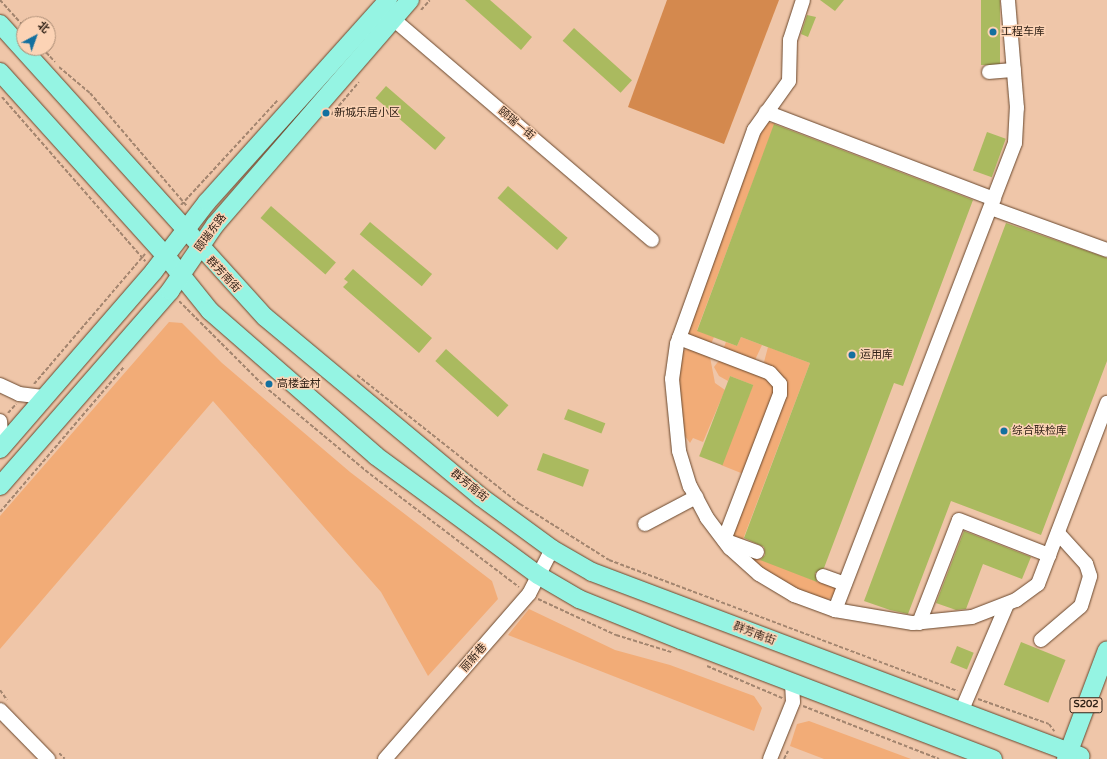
<!DOCTYPE html>
<html>
<head>
<meta charset="utf-8">
<style>
	body { margin:0 }
	#map { position:relative; width:1107px; height:759px; overflow:hidden; background:#efc6a9; font-family:"Varela Round","Noto Sans SC",sans-serif }
	div>[style] { position:absolute }
	.green>* { inset:0; background:#f2ac77 }
	.forest>* { inset:0; background:#d4894e }
	.building>* { inset:0; background:#aaba5f; transform-origin:0 0 }
	.path>* { height:2px; margin-top:-1px; transform-origin:0; background:repeating-linear-gradient(90deg,#a3856f 0 4px,transparent 0 6px) }
	.roads { filter:drop-shadow(0 0 1px #69472d) drop-shadow(0 0 1px #69472d) }
	.minor>* { height:14px; margin:-7px; padding:0 7px; transform-origin:7px; border-radius:7px; background:#fff }
	.major>* { height:18px; margin:-9px; padding:0 9px; transform-origin:9px; border-radius:9px; background:#95f4e3 }
	.dots>* { width:11px; height:11px; translate:-50% -50%; box-sizing:border-box; border:2px solid #fcd3b5; border-radius:50% }
	span { translate:-50% -50%; white-space:nowrap; text-align:center; line-height:1.15; -webkit-text-stroke:3px #fcd3b5; paint-order:stroke }
	.shield-label span { padding:1px 3px; background:#fcd3b5; border:1px solid; border-radius:3px; -webkit-text-stroke-width:0 }
	.shield-label { font-size:10px; color:#322318; font-weight:700 }
	.poi-label { font-size:11px; color:#322318 }
	.left { translate:0 -50%; text-align:left }
	.street-label { font-size:11px; color:#322318 }
	.north { position:absolute; left:16px; top:16px; width:40px; height:40px; box-sizing:border-box; background:#fcd3b5; border:1px solid #ab8d76; border-radius:50%; rotate:41deg; font-size:11px; font-weight:700; line-height:16px; text-align:center; color:#322318 }
	.north::after { content:''; display:block; margin:auto; width:14px; height:18px; background:#14709f; clip-path:polygon(50% 0,100% 100%,50% 72%,0 100%) }
</style>
</head>
<body>
<div id="map">
	<div class="green">
		<i style="clip-path:polygon(767px 123px,775px 123px,697px 330px,714px 337px,711px 344px,692px 340px,686px 332px,760px 135px)"></i>
		<i style="clip-path:polygon(169px 322px,182px 323px,222px 363px,350px 472px,492px 581px,498px 599px,428px 676px,381px 592px,213px 401px,0 649px,0 516px)"></i>
		<i style="clip-path:polygon(741px 337px,762px 345px,755px 360px,723px 350px,726px 342px,737px 346px)"></i>
		<i style="clip-path:polygon(768px 347px,810px 363px,742px 542px,733px 535px,784px 395px,764px 362px)"></i>
		<i style="clip-path:polygon(688px 348px,710px 357px,715px 383px,725px 390px,703px 442px,693px 438px,690px 443px,677px 425px,680px 353px)"></i>
		<i style="clip-path:polygon(720px 359px,761px 373px,777px 385px,746px 475px,721px 465px,753px 385px,730px 376px,728px 381px,719px 376px,714px 367px)"></i>
		<i style="clip-path:polygon(753px 556px,818px 582px,820px 578px,836px 588px,834px 597px,825px 600px,803px 592px,774px 577px,754px 561px)"></i>
		<i style="clip-path:polygon(529px 609px,615px 650px,670px 665px,754px 696px,762px 708px,754px 731px,508px 635px)"></i>
		<i style="clip-path:polygon(809px 721px,911px 759px,824px 759px,790px 746px,797px 724px)"></i>
	</div>
	<div class="forest">
		<i style="clip-path:polygon(667px 0,779px 0,724px 144px,628px 107px)"></i>
	</div>
	<div class="building">
		<i style="clip-path:polygon(465px 0,490px 0,532px 37px,521px 50px)"></i>
		<i style="clip-path:polygon(820px 0,844px 0,835px 11px)"></i>
		<i style="left:981px;top:0;width:19px;height:65px"></i>
		<i style="clip-path:polygon(807px 15px,816px 17px,808px 37px,801px 34px)"></i>
		<i style="left:574px;top:28px;width:78px;height:17px;rotate:42deg"></i>
		<i style="left:386px;top:86px;width:79px;height:16px;rotate:41deg"></i>
		<i style="clip-path:polygon(774px 124px,973px 200px,903px 386px,894px 383px,824px 568px,815px 573px,817px 582px,760px 560px,765px 555px,764px 547px,744px 538px,810px 363px,741px 337px,737px 346px,697px 331px)"></i>
		<i style="left:987px;top:132px;width:20px;height:41px;rotate:20deg"></i>
		<i style="left:508px;top:186px;width:79px;height:16px;rotate:41deg"></i>
		<i style="left:271px;top:206px;width:86px;height:16px;rotate:41deg"></i>
		<i style="left:370px;top:222px;width:81px;height:16px;rotate:40deg"></i>
		<i style="clip-path:polygon(1006px 223px,1107px 258px,1107px 361px,1041px 535px,951px 501px,908px 614px,890px 610px,864px 601px)"></i>
		<i style="clip-path:polygon(353px 269px,432px 338px,419px 353px,343px 287px,348px 282px,344px 279px)"></i>
		<i style="left:446px;top:349px;width:84px;height:16px;rotate:42deg"></i>
		<i style="left:730px;top:376px;width:25px;height:86px;rotate:21deg"></i>
		<i style="left:568px;top:409px;width:40px;height:11px;rotate:21deg"></i>
		<i style="left:543px;top:453px;width:49px;height:18px;rotate:20deg"></i>
		<i style="clip-path:polygon(964px 531px,1031px 557px,1022px 579px,983px 564px,966px 609px,956px 610px,936px 603px)"></i>
		<i style="left:1021px;top:642px;width:48px;height:46px;rotate:22deg"></i>
		<i style="left:957px;top:646px;width:18px;height:18px;rotate:22deg"></i>
	</div>
	<div class="path">
		<i style="left:0;top:0;width:36px;rotate:48deg"></i>
		<i style="left:421px;top:10px;width:13px;rotate:-48deg"></i>
		<i style="left:42px;top:48px;width:19px;rotate:47deg"></i>
		<i style="left:59px;top:67px;width:40px;rotate:40deg"></i>
		<i style="left:90px;top:93px;width:149px;rotate:49.4deg"></i>
		<i style="left:2px;top:97px;width:218px;rotate:48.9deg"></i>
		<i style="left:331px;top:115px;width:43px;rotate:-49.7deg"></i>
		<i style="left:181px;top:205px;width:143px;rotate:-47.3deg"></i>
		<i style="left:179px;top:301px;width:120px;rotate:45deg"></i>
		<i style="left:264px;top:386px;width:138px;rotate:39.7deg"></i>
		<i style="left:370px;top:474px;width:187px;rotate:37.2deg"></i>
		<i style="left:357px;top:375px;width:208px;rotate:38.4deg"></i>
		<i style="left:520px;top:504px;width:105px;rotate:32.2deg"></i>
		<i style="left:609px;top:560px;width:372px;rotate:20.6deg"></i>
		<i style="left:34px;top:384px;width:171px;rotate:-49.5deg"></i>
		<i style="left:8px;top:413px;width:12px;rotate:-48deg"></i>
		<i style="left:0;top:512px;width:191px;rotate:-49.5deg"></i>
		<i style="left:538px;top:599px;width:86px;rotate:24.8deg"></i>
		<i style="left:616px;top:635px;width:58px;rotate:17.2deg"></i>
		<i style="left:707px;top:666px;width:82px;rotate:23.1deg"></i>
		<i style="left:0;top:690px;width:12px;rotate:55deg"></i>
		<i style="left:978px;top:699px;width:75px;rotate:19.4deg"></i>
		<i style="left:1049px;top:724px;width:9px;rotate:54deg"></i>
		<i style="left:803px;top:706px;width:146px;rotate:21.3deg"></i>
		<i style="left:59px;top:753px;width:8px;rotate:45deg"></i>
		<i style="left:784px;top:759px;width:9px;rotate:-63deg"></i>
	</div>
	<div class="roads">
		<div class="minor">
			<i style="left:803px;top:0;width:42px;rotate:108deg"></i>
			<i style="left:790px;top:40px;width:41px;rotate:91.4deg"></i>
			<i style="left:789px;top:81px;width:60px;rotate:125.5deg"></i>
			<i style="left:754px;top:130px;width:227px;rotate:109.8deg"></i>
			<i style="left:677px;top:344px;width:35px;rotate:98deg"></i>
			<i style="left:672px;top:379px;width:72px;rotate:84.4deg"></i>
			<i style="left:679px;top:451px;width:37px;rotate:73deg"></i>
			<i style="left:690px;top:486px;width:36px;rotate:62deg"></i>
			<i style="left:707px;top:518px;width:38px;rotate:53deg"></i>
			<i style="left:730px;top:548px;width:39px;rotate:42deg"></i>
			<i style="left:759px;top:574px;width:41px;rotate:31deg"></i>
			<i style="left:794px;top:595px;width:44px;rotate:20.1deg"></i>
			<i style="left:835px;top:610px;width:79px;rotate:9.5deg"></i>
			<i style="left:913px;top:623px;width:59px;rotate:-5.8deg"></i>
			<i style="left:972px;top:617px;width:47px;rotate:-21.1deg"></i>
			<i style="left:1016px;top:600px;width:27px;rotate:-36deg"></i>
			<i style="left:1038px;top:584px;width:194px;rotate:-69.1deg"></i>
			<i style="left:385px;top:12px;width:351px;rotate:40.5deg"></i>
			<i style="left:989px;top:72px;width:25px;rotate:-5deg"></i>
			<i style="left:766px;top:112px;width:244px;rotate:20.9deg"></i>
			<i style="left:991px;top:208px;width:123px;rotate:19.9deg"></i>
			<i style="left:679px;top:338px;width:97px;rotate:21deg"></i>
			<i style="left:770px;top:373px;width:15px;rotate:48deg"></i>
			<i style="left:780px;top:384px;width:10px;rotate:90deg"></i>
			<i style="left:780px;top:394px;width:156px;rotate:111deg"></i>
			<i style="left:724px;top:540px;width:35px;rotate:20deg"></i>
			<i style="left:0;top:385px;width:21px;rotate:25deg"></i>
			<i style="left:19px;top:394px;width:26px;rotate:7deg"></i>
			<i style="left:0;top:421px;width:25px;rotate:85deg"></i>
			<i style="left:645px;top:524px;width:58px;rotate:-27.9deg"></i>
			<i style="left:823px;top:576px;width:23px;rotate:20deg"></i>
			<i style="left:835px;top:610px;width:500px;rotate:-68.92deg"></i>
			<i style="left:1015px;top:143px;width:35px;rotate:-87deg"></i>
			<i style="left:1017px;top:108px;width:108px;rotate:-94.8deg"></i>
			<i style="left:919px;top:623px;width:110px;rotate:-68.8deg"></i>
			<i style="left:959px;top:520px;width:97px;rotate:21.3deg"></i>
			<i style="left:1041px;top:640px;width:52px;rotate:-40.4deg"></i>
			<i style="left:1081px;top:606px;width:31px;rotate:-73deg"></i>
			<i style="left:1090px;top:576px;width:13px;rotate:-108deg"></i>
			<i style="left:1086px;top:564px;width:42px;rotate:-132.1deg"></i>
			<i style="left:0;top:710px;width:69px;rotate:45.6deg"></i>
			<i style="left:961px;top:712px;width:117px;rotate:-66.9deg"></i>
			<i style="left:385px;top:759px;width:219px;rotate:-48.9deg"></i>
			<i style="left:529px;top:594px;width:51px;rotate:-62.9deg"></i>
			<i style="left:770px;top:759px;width:61px;rotate:-68deg"></i>
			<i style="left:793px;top:702px;width:20px;rotate:-93deg"></i>
		</div>
		<div class="major">
			<i style="left:0;top:24px;width:395px;rotate:47.9deg"></i>
			<i style="left:265px;top:317px;width:281px;rotate:39.8deg"></i>
			<i style="left:481px;top:497px;width:88px;rotate:36.2deg"></i>
			<i style="left:552px;top:549px;width:46px;rotate:29.9deg"></i>
			<i style="left:592px;top:572px;width:522px;rotate:20.66deg"></i>
			<i style="left:0;top:72px;width:246px;rotate:48deg"></i>
			<i style="left:165px;top:255px;width:72px;rotate:51.2deg"></i>
			<i style="left:210px;top:311px;width:220px;rotate:41.1deg"></i>
			<i style="left:376px;top:456px;width:201px;rotate:36.3deg"></i>
			<i style="left:538px;top:575px;width:48px;rotate:30.3deg"></i>
			<i style="left:579px;top:599px;width:110px;rotate:21.9deg"></i>
			<i style="left:681px;top:640px;width:334px;rotate:20.9deg"></i>
			<i style="left:0;top:449px;width:235px;rotate:-49.1deg"></i>
			<i style="left:154px;top:271px;width:87px;rotate:-52.5deg"></i>
			<i style="left:207px;top:202px;width:271px;rotate:-48.1deg"></i>
			<i style="left:0;top:486px;width:259px;rotate:-48.9deg"></i>
			<i style="left:170px;top:291px;width:80px;rotate:-55.7deg"></i>
			<i style="left:215px;top:225px;width:298px;rotate:-49.1deg"></i>
			<i style="left:1066px;top:759px;width:116px;rotate:-69.4deg"></i>
		</div>
	</div>
	<div class="dots">
		<i style="left:993px;top:32px;background:#14709f"></i>
		<i style="left:326px;top:113px;background:#14709f"></i>
		<i style="left:852px;top:355px;background:#14709f"></i>
		<i style="left:269px;top:384px;background:#14709f"></i>
		<i style="left:1004px;top:431px;background:#14709f"></i>
	</div>
	<div class="shield-label">
		<span style="left:1086px;top:705px">S202</span>
	</div>
	<div class="poi-label">
		<span class="left" style="left:1001px;top:32px">工程车库</span>
		<span class="left" style="left:334px;top:113px">新城乐居小区</span>
		<span class="left" style="left:860px;top:355px">运用库</span>
		<span class="left" style="left:277px;top:384px">高楼金村</span>
		<span class="left" style="left:1012px;top:431px">综合联检库</span>
	</div>
	<div class="street-label">
		<span style="left:516px;top:124px;rotate:40deg">颐瑞一街</span>
		<span style="left:211px;top:233px;rotate:-53deg">颐瑞东路</span>
		<span style="left:223px;top:275px;rotate:47deg">群芳南街</span>
		<span style="left:469px;top:486px;rotate:39deg">群芳南街</span>
		<span style="left:754px;top:634px;rotate:21deg">群芳南街</span>
		<span style="left:474px;top:658px;rotate:-49deg">丽新巷</span>
	</div>
	<div class="north">北</div>
</div>
</body>
</html>
